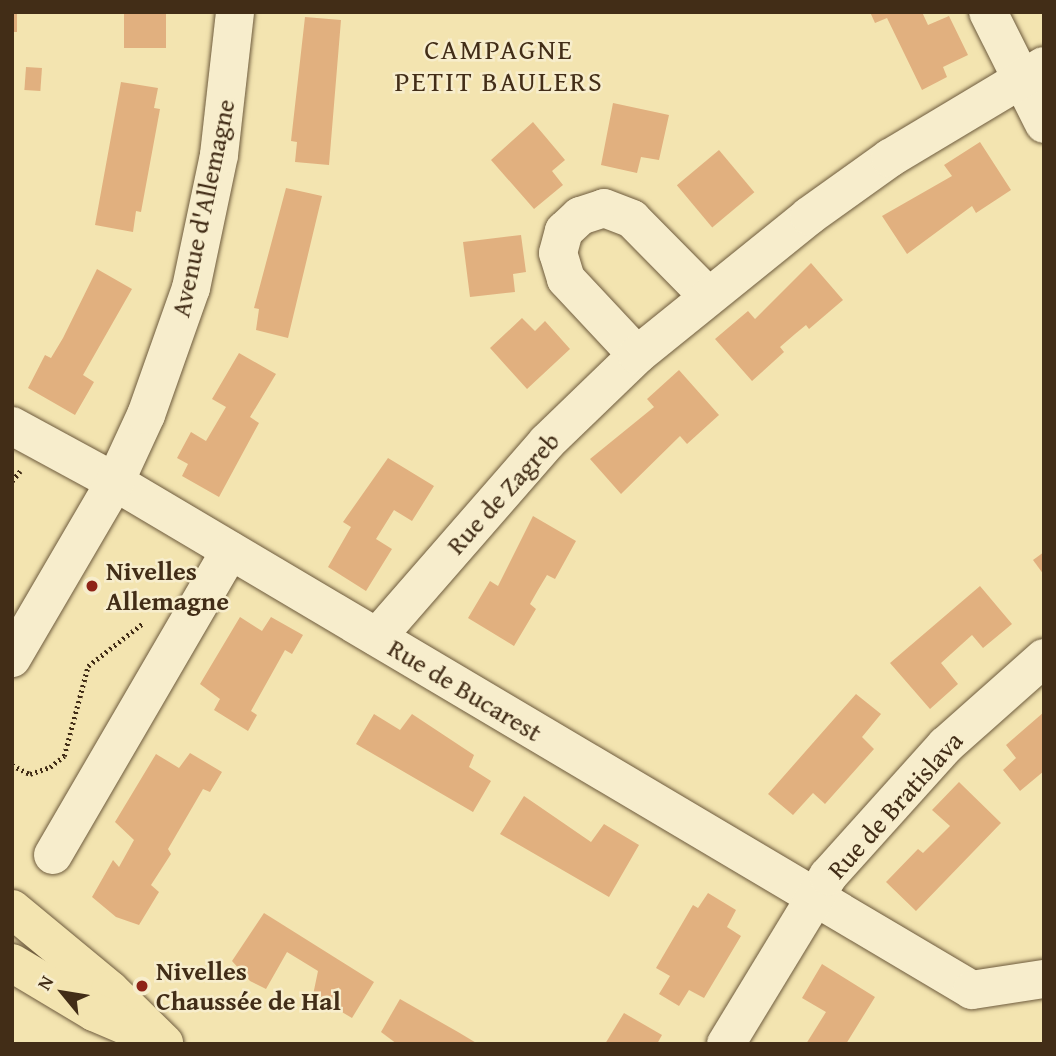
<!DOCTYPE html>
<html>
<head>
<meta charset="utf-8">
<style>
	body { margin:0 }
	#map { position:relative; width:1056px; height:1056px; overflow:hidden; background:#f3e4b0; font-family:"Gentium Book Plus",serif }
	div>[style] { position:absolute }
	.building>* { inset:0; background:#e1b07f; transform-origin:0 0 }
	.path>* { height:4.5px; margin-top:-2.25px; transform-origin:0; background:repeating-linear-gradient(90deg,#422d17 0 2px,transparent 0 5.5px) }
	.roads { filter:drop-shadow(0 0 2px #6e5b3d) drop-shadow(0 0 2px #6e5b3d) }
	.minor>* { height:38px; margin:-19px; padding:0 19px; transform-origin:19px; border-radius:19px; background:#f7edcc }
	.major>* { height:38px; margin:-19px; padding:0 19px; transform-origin:19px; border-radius:19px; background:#f3e4b0 }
	.dots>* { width:19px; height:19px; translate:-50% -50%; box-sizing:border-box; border:4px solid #f7edcc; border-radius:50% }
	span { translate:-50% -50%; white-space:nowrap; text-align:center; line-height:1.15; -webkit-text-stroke:5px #f7edcc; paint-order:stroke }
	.street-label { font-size:26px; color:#422d17 }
	.poi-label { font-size:26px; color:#422d17; font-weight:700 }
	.left { translate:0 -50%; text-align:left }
	.neighbourhood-label { font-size:28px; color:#422d17; letter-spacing:2px }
	.frame { position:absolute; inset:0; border:14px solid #422d17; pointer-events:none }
	.north { position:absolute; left:28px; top:958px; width:70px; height:70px; -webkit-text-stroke:5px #f7edcc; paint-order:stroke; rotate:300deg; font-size:19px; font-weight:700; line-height:28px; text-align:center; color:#422d17 }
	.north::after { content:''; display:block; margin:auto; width:24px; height:32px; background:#422d17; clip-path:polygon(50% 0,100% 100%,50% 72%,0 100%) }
</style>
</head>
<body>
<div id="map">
	<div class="building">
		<i style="left:12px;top:12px;width:5px;height:20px"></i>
		<i style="left:124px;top:12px;width:42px;height:36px"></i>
		<i style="clip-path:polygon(870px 12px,922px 12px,928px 25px,949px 16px,968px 55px,943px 67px,947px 77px,922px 90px,887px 18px,875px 23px)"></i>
		<i style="clip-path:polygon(305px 17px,341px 20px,329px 165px,295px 162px,297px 142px,291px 141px)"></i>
		<i style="left:26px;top:67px;width:16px;height:23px;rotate:4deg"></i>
		<i style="clip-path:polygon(121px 82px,158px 88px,154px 108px,160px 109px,141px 212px,136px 211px,133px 232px,95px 225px)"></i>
		<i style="clip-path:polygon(613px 103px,669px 115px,659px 160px,641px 157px,637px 173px,601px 165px)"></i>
		<i style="clip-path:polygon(533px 122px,565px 160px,552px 171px,563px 185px,534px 209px,491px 160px)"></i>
		<i style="clip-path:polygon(980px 142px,1011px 190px,976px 213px,972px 206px,907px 254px,882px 216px,952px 176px,944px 165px)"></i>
		<i style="left:719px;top:150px;width:55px;height:55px;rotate:50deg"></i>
		<i style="clip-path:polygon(286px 188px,322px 196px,288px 338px,256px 330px,259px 309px,254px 308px)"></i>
		<i style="clip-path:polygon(521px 235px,526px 272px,513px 274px,515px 292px,470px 297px,463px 242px)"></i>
		<i style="clip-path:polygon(811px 263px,843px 300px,809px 329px,806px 325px,795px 334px,780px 347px,784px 352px,752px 381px,715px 339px,748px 311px,755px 319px)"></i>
		<i style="clip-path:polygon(97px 269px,132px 289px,83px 375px,94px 382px,75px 415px,28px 388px,45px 355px,51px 358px,63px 338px)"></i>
		<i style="clip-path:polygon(522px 318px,535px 331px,545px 321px,570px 349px,527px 389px,490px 348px)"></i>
		<i style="clip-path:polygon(239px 353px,276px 374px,250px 417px,259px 423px,219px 497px,182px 476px,188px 464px,177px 458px,191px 432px,206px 441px,226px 407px,212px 399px)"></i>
		<i style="clip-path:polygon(679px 370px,719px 415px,687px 444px,680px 436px,621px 494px,590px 459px,654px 407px,647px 399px)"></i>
		<i style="clip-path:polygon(388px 458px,434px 486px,412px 521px,394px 510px,376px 539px,392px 549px,366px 591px,328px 567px,351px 527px,343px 522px)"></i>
		<i style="clip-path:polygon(533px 516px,576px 541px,555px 579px,547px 575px,538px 590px,530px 604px,536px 609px,514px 646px,468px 618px,490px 581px,498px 586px)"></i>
		<i style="clip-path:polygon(1044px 552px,1044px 575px,1033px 560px)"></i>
		<i style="clip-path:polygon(980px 586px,1012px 624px,983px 648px,972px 635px,941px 663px,958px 684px,930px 709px,890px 663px)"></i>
		<i style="clip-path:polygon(240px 617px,262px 631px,271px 617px,303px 635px,292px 654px,285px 650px,251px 711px,257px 715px,248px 731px,214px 710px,220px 699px,200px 684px)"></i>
		<i style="clip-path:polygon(856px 694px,881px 714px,862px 737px,874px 749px,825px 804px,813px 793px,793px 815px,768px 794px)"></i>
		<i style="clip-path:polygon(1044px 712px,1044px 771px,1020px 791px,1003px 770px,1016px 758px,1006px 745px)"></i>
		<i style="clip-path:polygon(374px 714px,400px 730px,412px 714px,474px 755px,469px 767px,491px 781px,473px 812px,356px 744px)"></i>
		<i style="clip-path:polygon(190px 753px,222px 772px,210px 792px,203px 789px,168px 849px,171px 854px,151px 885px,159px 892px,139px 925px,116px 917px,92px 897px,113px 860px,119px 867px,134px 840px,115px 822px,156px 754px,179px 768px)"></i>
		<i style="clip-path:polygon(959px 782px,1001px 823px,916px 911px,886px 882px,918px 849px,923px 853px,950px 826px,932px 810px)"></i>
		<i style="clip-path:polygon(524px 796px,591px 842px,604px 824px,639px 845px,609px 897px,500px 834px)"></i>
		<i style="clip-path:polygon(708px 893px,736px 910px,727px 927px,741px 936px,704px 998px,689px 990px,679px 1006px,659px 994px,670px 976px,656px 968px,693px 905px,698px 908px)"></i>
		<i style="clip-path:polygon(264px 913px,374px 982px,352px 1018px,313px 995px,318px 971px,287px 952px,266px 989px,250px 981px,232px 961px)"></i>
		<i style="clip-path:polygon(822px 964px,875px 997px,846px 1044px,806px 1044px,826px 1012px,802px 998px)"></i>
		<i style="clip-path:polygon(400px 999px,458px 1032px,478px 1044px,397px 1044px,381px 1032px)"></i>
		<i style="clip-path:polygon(624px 1013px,662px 1035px,657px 1044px,605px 1044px)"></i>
	</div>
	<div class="path">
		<i style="left:12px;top:481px;width:13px;rotate:-51deg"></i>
		<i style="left:12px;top:765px;width:20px;rotate:27deg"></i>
		<i style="left:30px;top:774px;width:21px;rotate:-19deg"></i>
		<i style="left:50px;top:767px;width:18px;rotate:-38deg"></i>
		<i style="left:64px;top:756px;width:93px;rotate:-75.1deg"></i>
		<i style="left:88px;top:666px;width:70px;rotate:-38deg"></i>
	</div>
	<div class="roads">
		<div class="minor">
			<i style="left:988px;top:12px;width:125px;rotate:63.4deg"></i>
			<i style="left:637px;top:355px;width:104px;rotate:-133.1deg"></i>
			<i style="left:566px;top:279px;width:27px;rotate:-107deg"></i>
			<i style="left:558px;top:253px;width:23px;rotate:-75deg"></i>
			<i style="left:564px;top:231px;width:22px;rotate:-43deg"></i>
			<i style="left:580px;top:216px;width:25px;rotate:-18deg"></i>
			<i style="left:604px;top:208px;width:30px;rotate:21deg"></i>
			<i style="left:632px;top:219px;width:107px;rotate:45.4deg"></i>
			<i style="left:12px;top:426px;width:117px;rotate:28.5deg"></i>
			<i style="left:115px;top:482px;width:996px;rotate:30.66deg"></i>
			<i style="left:972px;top:990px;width:73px;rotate:-8.7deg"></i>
			<i style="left:377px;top:637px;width:259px;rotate:-48.9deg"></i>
			<i style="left:547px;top:442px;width:125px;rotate:-44deg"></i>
			<i style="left:637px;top:355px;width:221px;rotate:-38.9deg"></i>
			<i style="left:809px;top:216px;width:100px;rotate:-35.6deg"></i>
			<i style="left:890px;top:158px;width:179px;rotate:-30.9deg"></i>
			<i style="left:12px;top:658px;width:204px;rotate:-59.7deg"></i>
			<i style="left:115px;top:482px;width:74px;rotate:-65.2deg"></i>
			<i style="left:146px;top:415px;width:135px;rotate:-70.5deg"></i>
			<i style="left:191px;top:288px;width:136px;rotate:-78.1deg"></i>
			<i style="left:219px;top:155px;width:144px;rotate:-83.6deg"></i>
			<i style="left:53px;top:855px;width:352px;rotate:-59.8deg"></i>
			<i style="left:726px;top:1044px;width:197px;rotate:-58.7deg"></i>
			<i style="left:828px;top:876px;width:176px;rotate:-48deg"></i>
			<i style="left:946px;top:745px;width:131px;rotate:-41.6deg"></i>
		</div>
		<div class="major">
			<i style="left:12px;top:909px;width:127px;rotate:39.6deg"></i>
			<i style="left:110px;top:990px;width:76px;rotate:44.5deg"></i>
			<i style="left:12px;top:963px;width:96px;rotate:30.9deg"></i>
			<i style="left:94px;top:1012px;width:53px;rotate:23.2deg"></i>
		</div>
	</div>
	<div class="dots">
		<i style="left:92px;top:586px;background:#8f2418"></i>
		<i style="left:142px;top:986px;background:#8f2418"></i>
	</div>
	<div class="street-label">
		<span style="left:203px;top:208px;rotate:-78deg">Avenue d'Allemagne</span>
		<span style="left:503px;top:493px;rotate:-48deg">Rue de Zagreb</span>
		<span style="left:465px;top:690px;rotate:31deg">Rue de Bucarest</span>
		<span style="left:895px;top:805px;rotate:-48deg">Rue de Bratislava</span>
	</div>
	<div class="poi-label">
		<span class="left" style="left:106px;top:586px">Nivelles<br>Allemagne</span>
		<span class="left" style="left:156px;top:986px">Nivelles<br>Chaussée de Hal</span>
	</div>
	<div class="neighbourhood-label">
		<span style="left:499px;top:65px">CAMPAGNE<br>PETIT BAULERS</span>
	</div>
	<div class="frame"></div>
	<div class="north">N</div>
</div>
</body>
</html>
